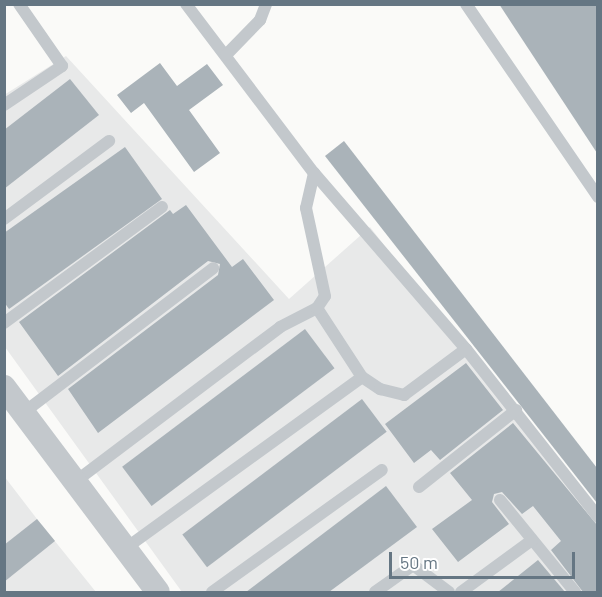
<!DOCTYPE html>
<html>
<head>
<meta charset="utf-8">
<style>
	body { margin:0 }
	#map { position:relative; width:602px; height:597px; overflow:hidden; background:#fafaf8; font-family:Barlow,sans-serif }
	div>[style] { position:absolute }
	.built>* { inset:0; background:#e8e9e9 }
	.building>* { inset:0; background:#aab3b9; transform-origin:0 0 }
	.service>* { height:12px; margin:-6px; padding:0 6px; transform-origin:6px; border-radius:6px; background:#c3c8cc }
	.minor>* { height:24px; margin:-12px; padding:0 12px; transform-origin:12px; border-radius:12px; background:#c3c8cc }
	span { translate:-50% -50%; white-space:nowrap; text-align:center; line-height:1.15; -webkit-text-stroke:6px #fff; paint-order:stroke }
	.frame { position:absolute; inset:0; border:6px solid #657683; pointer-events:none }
	.scale { position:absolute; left:389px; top:552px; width:186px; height:27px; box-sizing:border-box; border:3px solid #657683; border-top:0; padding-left:8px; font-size:18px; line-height:21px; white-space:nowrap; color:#657683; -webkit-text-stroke:4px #fff; paint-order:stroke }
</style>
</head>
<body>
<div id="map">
	<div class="built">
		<i style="clip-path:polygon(66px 56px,289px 299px,370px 227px,597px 517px,597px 592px,182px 592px,5px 347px,4px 95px)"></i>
		<i style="clip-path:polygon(4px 476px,37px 519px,96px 592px,5px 592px)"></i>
	</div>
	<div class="building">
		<i style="clip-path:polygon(499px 4px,597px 4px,597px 153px)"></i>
		<i style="clip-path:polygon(160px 63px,177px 86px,207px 64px,223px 85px,189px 110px,220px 153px,194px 172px,144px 103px,131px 113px,117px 95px)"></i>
		<i style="clip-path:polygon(70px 79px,99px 115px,4px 189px,4px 130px)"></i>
		<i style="clip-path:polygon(344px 141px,597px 468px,597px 503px,325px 156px)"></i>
		<i style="clip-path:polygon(125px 147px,162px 199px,9px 309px,4px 302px,4px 233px)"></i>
		<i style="clip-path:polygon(186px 205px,232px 267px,243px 259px,274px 300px,98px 433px,68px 389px,218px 275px,220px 264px,208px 261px,58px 376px,19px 322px,170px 210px,173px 214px)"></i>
		<i style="left:305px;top:329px;width:49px;height:229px;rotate:53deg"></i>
		<i style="clip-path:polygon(466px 363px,503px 410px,440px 460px,431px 450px,414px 463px,385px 424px)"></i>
		<i style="left:362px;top:399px;width:41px;height:225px;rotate:53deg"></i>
		<i style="clip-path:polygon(513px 423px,597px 525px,597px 592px,583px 592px,551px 550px,561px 541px,533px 506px,522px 514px,502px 492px,494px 494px,492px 502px,509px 524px,458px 562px,432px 529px,472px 500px,450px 473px)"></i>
		<i style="clip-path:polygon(386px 486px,417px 527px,329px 592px,246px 592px)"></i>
		<i style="clip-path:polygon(37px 519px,55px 541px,4px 582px,4px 545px)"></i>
		<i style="clip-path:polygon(538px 560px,565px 592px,498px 592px)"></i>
	</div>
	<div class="service">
		<i style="left:186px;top:4px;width:212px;rotate:52.9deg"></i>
		<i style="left:314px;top:173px;width:233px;rotate:49.2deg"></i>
		<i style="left:466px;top:349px;width:214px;rotate:51.8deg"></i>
		<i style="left:466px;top:4px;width:234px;rotate:55.6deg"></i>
		<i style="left:226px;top:55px;width:49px;rotate:-45.8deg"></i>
		<i style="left:260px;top:20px;width:17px;rotate:-69deg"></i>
		<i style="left:4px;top:105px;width:70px;rotate:-33.9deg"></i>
		<i style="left:62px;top:66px;width:75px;rotate:-124.7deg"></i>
		<i style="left:4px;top:219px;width:131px;rotate:-36.6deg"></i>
		<i style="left:317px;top:308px;width:82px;rotate:56.9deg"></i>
		<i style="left:4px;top:323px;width:196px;rotate:-36.3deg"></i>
		<i style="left:23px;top:413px;width:239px;rotate:-37.3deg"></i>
		<i style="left:76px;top:481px;width:256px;rotate:-37deg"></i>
		<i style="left:280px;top:327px;width:42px;rotate:-27.2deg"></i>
		<i style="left:317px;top:308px;width:14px;rotate:-56deg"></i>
		<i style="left:325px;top:296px;width:90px;rotate:-102.2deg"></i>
		<i style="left:306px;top:208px;width:36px;rotate:-77deg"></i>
		<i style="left:419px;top:487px;width:124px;rotate:-38.4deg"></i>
		<i style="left:500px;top:500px;width:119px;rotate:50.8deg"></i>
		<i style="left:126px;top:548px;width:291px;rotate:-35.9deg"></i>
		<i style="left:362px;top:377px;width:22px;rotate:34deg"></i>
		<i style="left:380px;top:389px;width:25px;rotate:14deg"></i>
		<i style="left:404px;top:395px;width:77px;rotate:-36.6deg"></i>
		<i style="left:212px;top:592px;width:209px;rotate:-35.7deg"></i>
		<i style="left:375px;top:592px;width:47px;rotate:-35.4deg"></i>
		<i style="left:413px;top:565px;width:45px;rotate:36.9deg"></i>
		<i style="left:461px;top:592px;width:88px;rotate:-36.2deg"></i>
	</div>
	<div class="minor">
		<i style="left:4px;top:387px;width:256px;rotate:53.1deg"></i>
	</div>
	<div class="frame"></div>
	<div class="scale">50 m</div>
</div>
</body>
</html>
